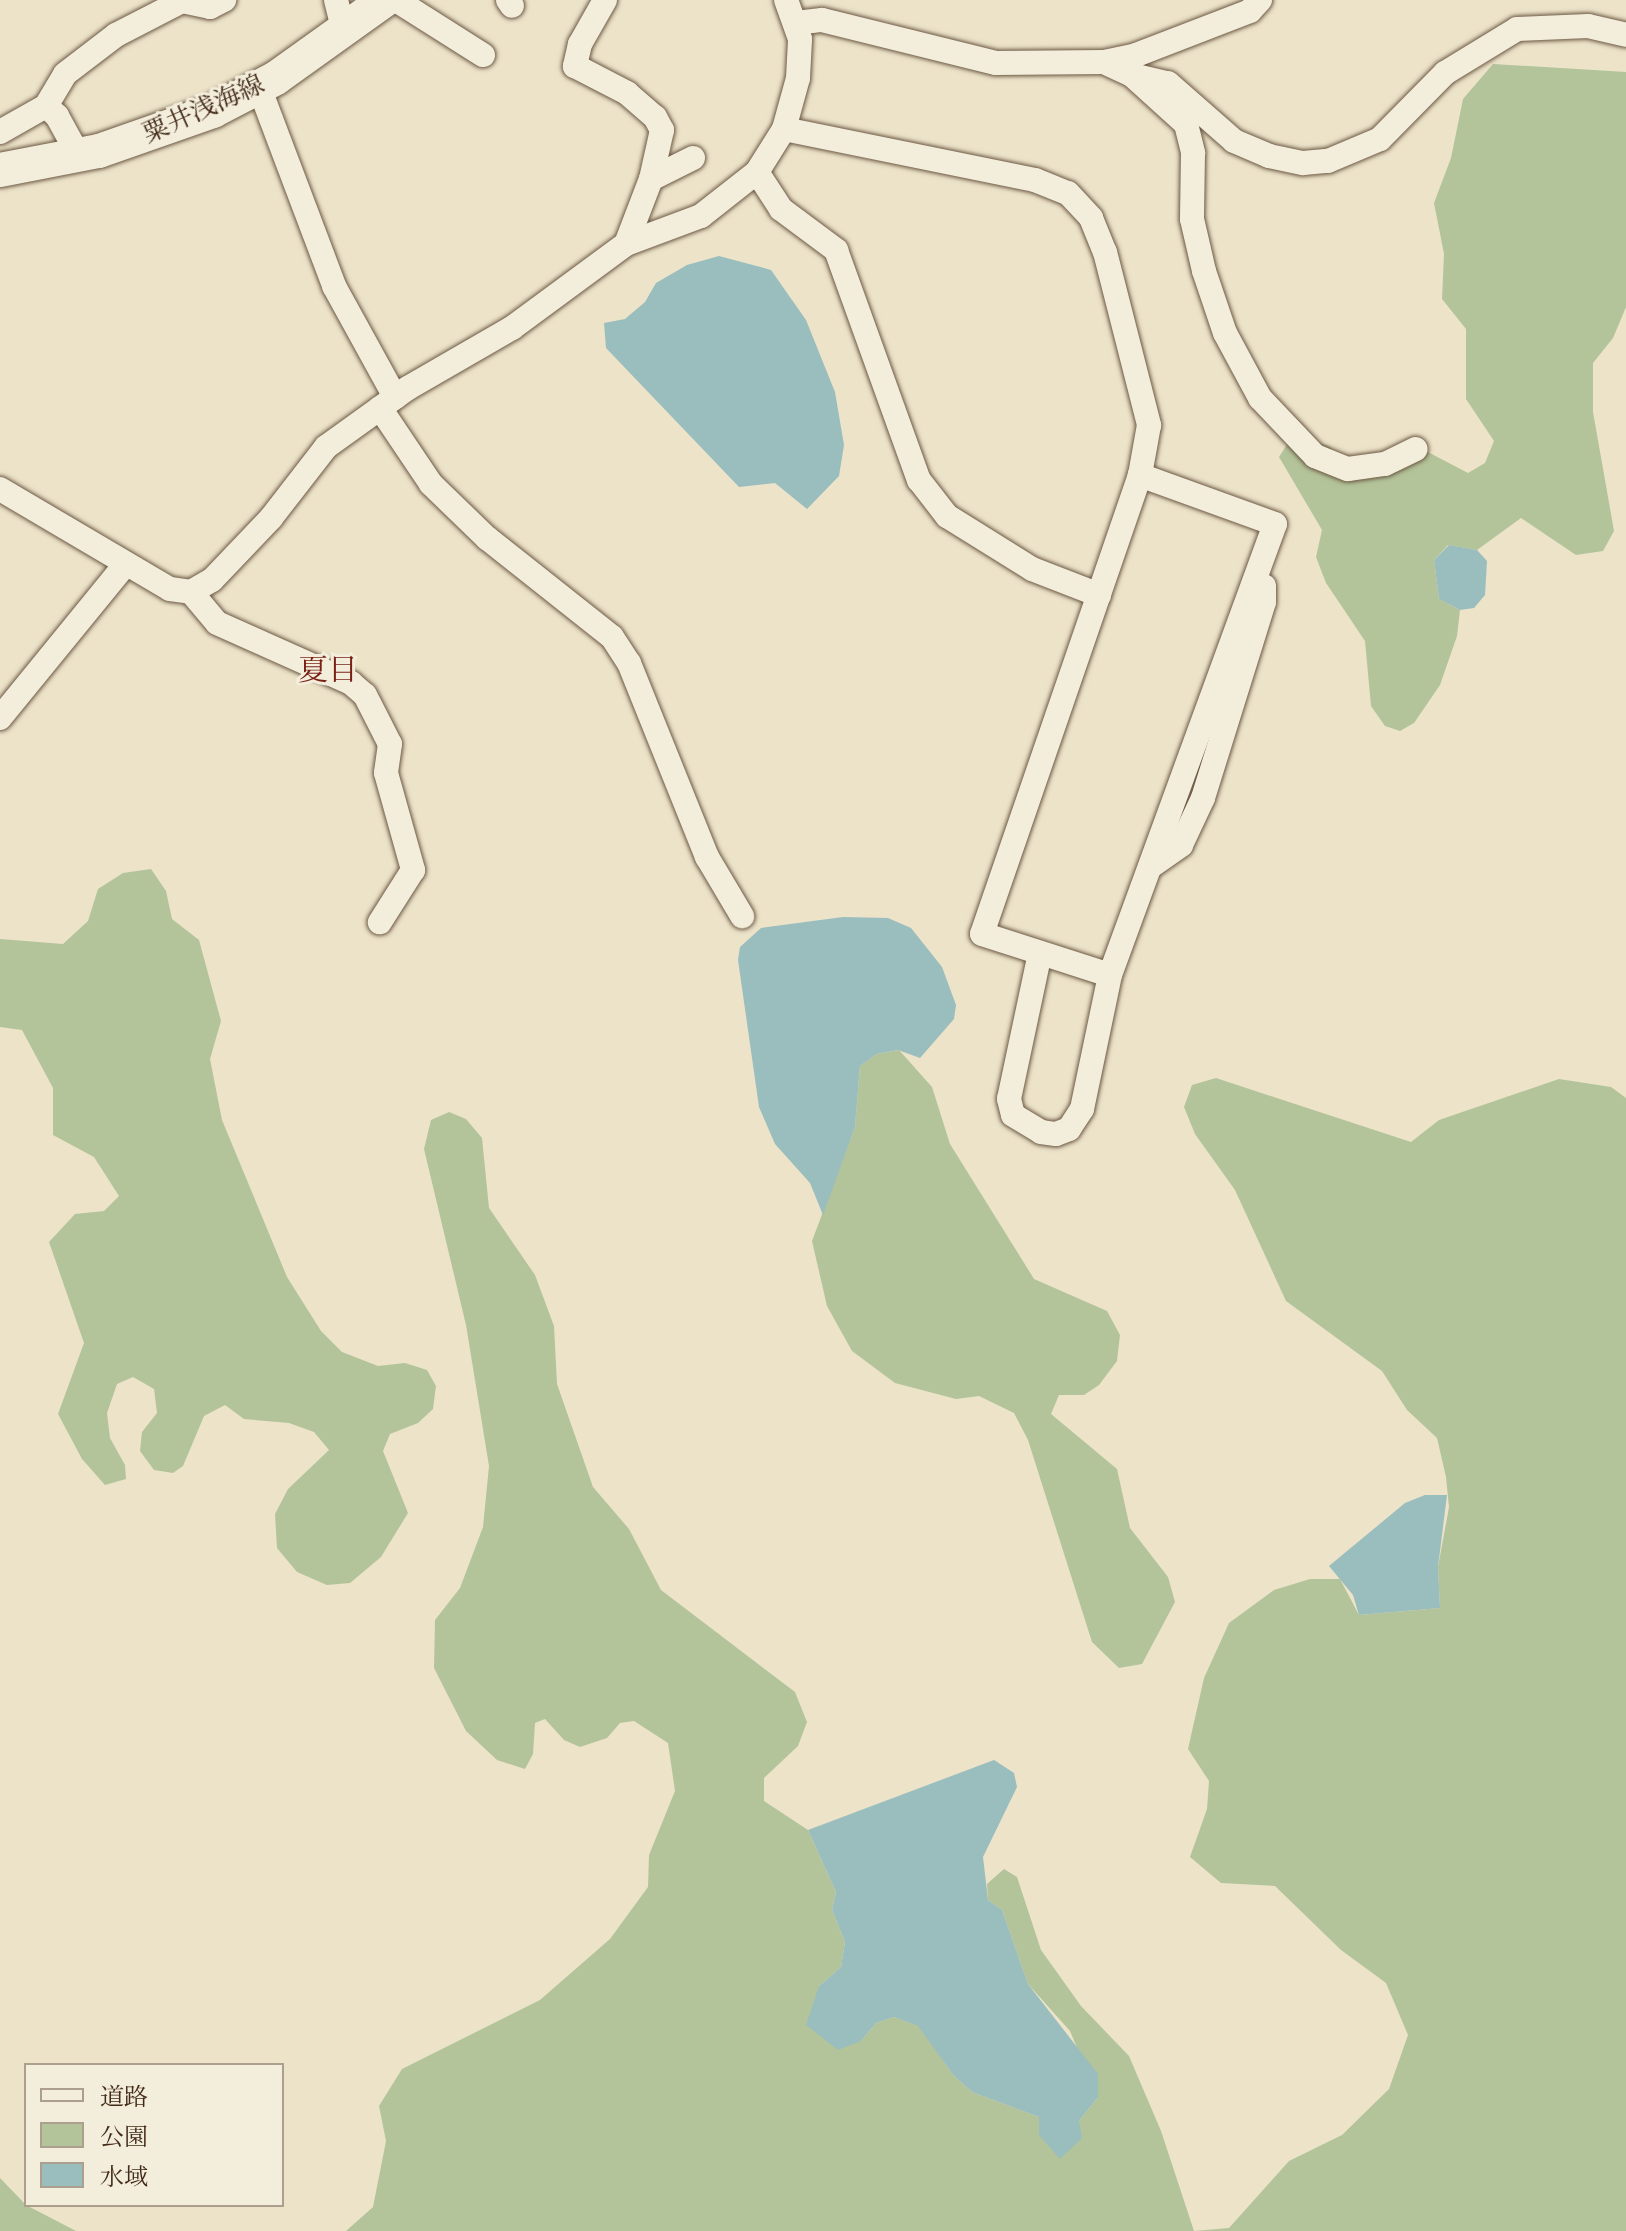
<!DOCTYPE html>
<html>
<head>
<meta charset="utf-8">
<style>
	body { margin:0 }
	#map { position:relative; width:1626px; height:2231px; overflow:hidden; background:#ece3c9; font-family:"Libre Bodoni","Noto Serif JP",serif }
	div>[style] { position:absolute }
	.green>* { inset:0; background:#b3c49a }
	.water>* { inset:0; background:#9abdbe }
	.roads { filter:drop-shadow(0 0 2px #6c5843) drop-shadow(0 0 2px #6c5843) }
	.minor>* { height:24px; margin:-12px; padding:0 12px; transform-origin:12px; border-radius:12px; background:#f3eddc }
	.secondary>* { height:34px; margin:-17px; padding:0 17px; transform-origin:17px; border-radius:17px; background:#f3eddc }
	span { translate:-50% -50%; white-space:nowrap; text-align:center; line-height:1.15; -webkit-text-stroke:6px #f3eddc; paint-order:stroke }
	.street-label { font-size:26px; color:#422a16 }
	.quarter-label { font-size:30px; color:#7a1f14 }
	.legend { position:absolute; left:24px; top:2063px; width:260px; height:144px; box-sizing:border-box; background:#f3eddc; border:2px solid #ac9f8d; margin:0; padding:10px 14px; list-style:none; font-size:24px; color:#422a16 }
	.legend li { display:flex; align-items:center; gap:16px; height:40px }
	.legend b { width:40px; border:2px solid #ac9f8d }
</style>
</head>
<body>
<div id="map">
	<div class="green">
		<i style="clip-path:polygon(1493px 64px,1626px 72px,1626px 307px,1613px 338px,1593px 363px,1593px 412px,1614px 531px,1603px 551px,1576px 555px,1521px 518px,1477px 550px,1448px 545px,1434px 560px,1439px 599px,1460px 610px,1457px 636px,1440px 685px,1414px 723px,1400px 731px,1385px 726px,1371px 706px,1365px 641px,1326px 583px,1316px 557px,1322px 530px,1279px 457px,1293px 435px,1329px 446px,1352px 467px,1424px 450px,1468px 473px,1485px 463px,1494px 441px,1466px 399px,1466px 329px,1442px 299px,1444px 254px,1434px 203px,1451px 158px,1463px 99px)"></i>
		<i style="clip-path:polygon(151px 869px,166px 891px,172px 919px,199px 940px,221px 1021px,210px 1059px,222px 1120px,287px 1277px,321px 1331px,342px 1352px,378px 1366px,405px 1363px,427px 1370px,436px 1386px,433px 1409px,418px 1423px,390px 1434px,383px 1451px,408px 1513px,381px 1557px,350px 1583px,327px 1585px,297px 1572px,277px 1548px,275px 1514px,288px 1489px,329px 1450px,314px 1432px,289px 1423px,244px 1419px,225px 1405px,204px 1416px,183px 1466px,173px 1473px,154px 1470px,140px 1451px,142px 1432px,157px 1413px,154px 1389px,133px 1377px,117px 1384px,107px 1413px,110px 1438px,125px 1465px,126px 1479px,105px 1485px,82px 1459px,58px 1414px,84px 1343px,49px 1242px,75px 1214px,104px 1211px,119px 1196px,94px 1157px,53px 1135px,53px 1088px,22px 1030px,0 1027px,0 939px,63px 944px,88px 921px,98px 889px,123px 873px)"></i>
		<i style="clip-path:polygon(899px 1050px,932px 1087px,950px 1144px,1034px 1279px,1107px 1311px,1120px 1335px,1117px 1361px,1099px 1385px,1084px 1395px,1059px 1395px,1051px 1414px,1117px 1469px,1130px 1528px,1168px 1577px,1175px 1602px,1142px 1664px,1119px 1668px,1092px 1642px,1028px 1440px,1014px 1413px,979px 1396px,956px 1399px,895px 1383px,852px 1351px,827px 1306px,812px 1241px,855px 1127px,860px 1066px,877px 1054px)"></i>
		<i style="clip-path:polygon(1216px 1078px,1411px 1142px,1439px 1120px,1559px 1079px,1611px 1087px,1626px 1098px,1626px 2231px,346px 2231px,373px 2207px,386px 2141px,379px 2106px,402px 2069px,540px 2000px,610px 1939px,648px 1887px,649px 1855px,675px 1791px,668px 1743px,634px 1721px,620px 1723px,607px 1738px,580px 1747px,564px 1740px,545px 1719px,535px 1723px,533px 1754px,525px 1769px,497px 1760px,466px 1731px,434px 1668px,435px 1620px,460px 1588px,483px 1527px,489px 1466px,466px 1325px,424px 1149px,431px 1120px,449px 1112px,466px 1119px,482px 1138px,489px 1208px,535px 1275px,554px 1326px,557px 1384px,593px 1487px,629px 1529px,661px 1590px,795px 1692px,807px 1722px,798px 1746px,764px 1778px,764px 1801px,808px 1830px,836px 1892px,832px 1910px,845px 1942px,841px 1967px,819px 1986px,861px 2041px,876px 2023px,894px 2017px,919px 2026px,954px 2076px,972px 2092px,1039px 2117px,1079px 2121px,1098px 2097px,1070px 2031px,1028px 1984px,1002px 1910px,988px 1900px,987px 1884px,1004px 1869px,1017px 1877px,1041px 1950px,1081px 2006px,1129px 2056px,1161px 2131px,1194px 2231px,1229px 2228px,1289px 2161px,1342px 2135px,1389px 2089px,1408px 2035px,1386px 1983px,1341px 1950px,1275px 1886px,1221px 1883px,1190px 1857px,1207px 1809px,1209px 1781px,1188px 1749px,1204px 1678px,1229px 1623px,1274px 1590px,1310px 1579px,1340px 1579px,1359px 1615px,1440px 1608px,1438px 1567px,1449px 1507px,1446px 1477px,1437px 1438px,1407px 1410px,1382px 1371px,1286px 1301px,1235px 1190px,1195px 1134px,1184px 1107px,1192px 1085px)"></i>
		<i style="clip-path:polygon(0 2178px,26px 2205px,76px 2231px,0 2231px)"></i>
	</div>
	<div class="water">
		<i style="clip-path:polygon(719px 256px,771px 270px,806px 320px,835px 392px,844px 445px,839px 476px,807px 509px,775px 483px,739px 487px,606px 348px,604px 323px,625px 319px,645px 302px,656px 283px,687px 265px)"></i>
		<i style="clip-path:polygon(1449px 545px,1477px 550px,1487px 561px,1485px 595px,1474px 608px,1460px 610px,1439px 599px,1434px 560px)"></i>
		<i style="clip-path:polygon(843px 917px,888px 918px,911px 928px,942px 967px,956px 1005px,954px 1019px,920px 1058px,898px 1050px,877px 1054px,860px 1066px,855px 1127px,823px 1215px,810px 1183px,775px 1144px,759px 1107px,738px 960px,740px 947px,761px 928px)"></i>
		<i style="clip-path:polygon(1425px 1495px,1447px 1495px,1438px 1567px,1440px 1608px,1359px 1615px,1353px 1595px,1329px 1566px,1405px 1503px)"></i>
		<i style="clip-path:polygon(994px 1760px,1014px 1773px,1017px 1787px,983px 1857px,988px 1900px,1002px 1910px,1028px 1984px,1098px 2074px,1098px 2097px,1079px 2121px,1082px 2138px,1060px 2159px,1039px 2135px,1039px 2117px,972px 2092px,954px 2076px,918px 2026px,894px 2017px,876px 2023px,861px 2041px,838px 2050px,806px 2025px,819px 1986px,841px 1967px,845px 1942px,832px 1910px,836px 1892px,808px 1830px)"></i>
	</div>
	<div class="roads">
		<div class="minor">
			<i style="left:336px;top:0;width:33px;rotate:76deg"></i>
			<i style="left:396px;top:0;width:103px;rotate:32.3deg"></i>
			<i style="left:508px;top:0;width:7px;rotate:56deg"></i>
			<i style="left:605px;top:0;width:51px;rotate:119.6deg"></i>
			<i style="left:580px;top:44px;width:23px;rotate:103deg"></i>
			<i style="left:575px;top:66px;width:59px;rotate:27.4deg"></i>
			<i style="left:627px;top:93px;width:37px;rotate:41deg"></i>
			<i style="left:655px;top:117px;width:15px;rotate:62deg"></i>
			<i style="left:662px;top:130px;width:50px;rotate:102.7deg"></i>
			<i style="left:796px;top:23px;width:26px;rotate:-7deg"></i>
			<i style="left:822px;top:20px;width:179px;rotate:13.9deg"></i>
			<i style="left:996px;top:63px;width:108px;rotate:-0.5deg"></i>
			<i style="left:1104px;top:62px;width:31px;rotate:25deg"></i>
			<i style="left:1132px;top:75px;width:37px;rotate:13deg"></i>
			<i style="left:1168px;top:83px;width:88px;rotate:41.3deg"></i>
			<i style="left:1234px;top:141px;width:38px;rotate:23deg"></i>
			<i style="left:1269px;top:156px;width:35px;rotate:12deg"></i>
			<i style="left:1303px;top:163px;width:25px;rotate:-5deg"></i>
			<i style="left:1328px;top:161px;width:56px;rotate:-22.9deg"></i>
			<i style="left:1380px;top:139px;width:93px;rotate:-45.4deg"></i>
			<i style="left:1445px;top:73px;width:84px;rotate:-31.4deg"></i>
			<i style="left:1517px;top:29px;width:71px;rotate:-2.4deg"></i>
			<i style="left:1588px;top:26px;width:39px;rotate:13deg"></i>
			<i style="left:1104px;top:62px;width:33px;rotate:-12deg"></i>
			<i style="left:1136px;top:55px;width:122px;rotate:-21.1deg"></i>
			<i style="left:1250px;top:11px;width:15px;rotate:-48deg"></i>
			<i style="left:1132px;top:75px;width:73px;rotate:42.2deg"></i>
			<i style="left:1186px;top:124px;width:30px;rotate:76deg"></i>
			<i style="left:1193px;top:153px;width:66px;rotate:90.9deg"></i>
			<i style="left:1192px;top:219px;width:53px;rotate:77deg"></i>
			<i style="left:1204px;top:271px;width:65px;rotate:71.3deg"></i>
			<i style="left:1225px;top:333px;width:74px;rotate:61.7deg"></i>
			<i style="left:1260px;top:398px;width:80px;rotate:46.5deg"></i>
			<i style="left:1315px;top:456px;width:35px;rotate:22deg"></i>
			<i style="left:1348px;top:469px;width:37px;rotate:-8deg"></i>
			<i style="left:1385px;top:464px;width:34px;rotate:-26deg"></i>
			<i style="left:259px;top:87px;width:213px;rotate:69.3deg"></i>
			<i style="left:334px;top:286px;width:127px;rotate:61.2deg"></i>
			<i style="left:46px;top:106px;width:15px;rotate:42deg"></i>
			<i style="left:57px;top:116px;width:46px;rotate:61.2deg"></i>
			<i style="left:784px;top:129px;width:256px;rotate:11.5deg"></i>
			<i style="left:1035px;top:180px;width:35px;rotate:22deg"></i>
			<i style="left:1068px;top:193px;width:34px;rotate:47deg"></i>
			<i style="left:1091px;top:218px;width:37px;rotate:68deg"></i>
			<i style="left:1105px;top:252px;width:179px;rotate:75.7deg"></i>
			<i style="left:1149px;top:425px;width:51px;rotate:100.2deg"></i>
			<i style="left:1140px;top:475px;width:485px;rotate:109deg"></i>
			<i style="left:982px;top:934px;width:134px;rotate:17.8deg"></i>
			<i style="left:0;top:132px;width:53px;rotate:-29.5deg"></i>
			<i style="left:46px;top:106px;width:37px;rotate:-59deg"></i>
			<i style="left:65px;top:74px;width:64px;rotate:-37.4deg"></i>
			<i style="left:116px;top:35px;width:74px;rotate:-27.3deg"></i>
			<i style="left:182px;top:1px;width:29px;rotate:12deg"></i>
			<i style="left:210px;top:7px;width:16px;rotate:-27deg"></i>
			<i style="left:757px;top:172px;width:44px;rotate:57deg"></i>
			<i style="left:781px;top:209px;width:69px;rotate:36.7deg"></i>
			<i style="left:836px;top:250px;width:245px;rotate:70.2deg"></i>
			<i style="left:919px;top:480px;width:46px;rotate:52.1deg"></i>
			<i style="left:947px;top:516px;width:100px;rotate:31.9deg"></i>
			<i style="left:1032px;top:569px;width:72px;rotate:21.2deg"></i>
			<i style="left:626px;top:244px;width:70px;rotate:-69deg"></i>
			<i style="left:651px;top:179px;width:47px;rotate:-26.6deg"></i>
			<i style="left:380px;top:408px;width:92px;rotate:56.1deg"></i>
			<i style="left:431px;top:484px;width:78px;rotate:44deg"></i>
			<i style="left:487px;top:538px;width:159px;rotate:38.4deg"></i>
			<i style="left:612px;top:637px;width:31px;rotate:57deg"></i>
			<i style="left:629px;top:663px;width:209px;rotate:68.1deg"></i>
			<i style="left:707px;top:857px;width:69px;rotate:59.3deg"></i>
			<i style="left:0;top:489px;width:197px;rotate:30.5deg"></i>
			<i style="left:170px;top:589px;width:21px;rotate:8deg"></i>
			<i style="left:191px;top:592px;width:24px;rotate:-30deg"></i>
			<i style="left:212px;top:580px;width:86px;rotate:-46.4deg"></i>
			<i style="left:271px;top:518px;width:90px;rotate:-52.2deg"></i>
			<i style="left:326px;top:447px;width:101px;rotate:-35.7deg"></i>
			<i style="left:408px;top:388px;width:120px;rotate:-30deg"></i>
			<i style="left:512px;top:328px;width:142px;rotate:-36.4deg"></i>
			<i style="left:626px;top:244px;width:80px;rotate:-20.5deg"></i>
			<i style="left:701px;top:216px;width:71px;rotate:-38.2deg"></i>
			<i style="left:757px;top:172px;width:51px;rotate:-57.9deg"></i>
			<i style="left:784px;top:129px;width:53px;rotate:-74.6deg"></i>
			<i style="left:798px;top:78px;width:39px;rotate:-87deg"></i>
			<i style="left:800px;top:39px;width:41px;rotate:-109.7deg"></i>
			<i style="left:191px;top:592px;width:40px;rotate:50deg"></i>
			<i style="left:217px;top:623px;width:147px;rotate:24.1deg"></i>
			<i style="left:351px;top:683px;width:18px;rotate:41deg"></i>
			<i style="left:365px;top:695px;width:55px;rotate:63deg"></i>
			<i style="left:390px;top:744px;width:29px;rotate:98deg"></i>
			<i style="left:386px;top:773px;width:101px;rotate:74.4deg"></i>
			<i style="left:413px;top:870px;width:62px;rotate:122.4deg"></i>
			<i style="left:0;top:718px;width:198px;rotate:-50.8deg"></i>
			<i style="left:1150px;top:867px;width:38px;rotate:-35deg"></i>
			<i style="left:1181px;top:845px;width:52px;rotate:-64.9deg"></i>
			<i style="left:1203px;top:798px;width:205px;rotate:-72.7deg"></i>
			<i style="left:1264px;top:602px;width:16px;rotate:-90deg"></i>
			<i style="left:1040px;top:953px;width:149px;rotate:102deg"></i>
			<i style="left:1009px;top:1099px;width:16px;rotate:76deg"></i>
			<i style="left:1013px;top:1115px;width:33px;rotate:31deg"></i>
			<i style="left:1041px;top:1132px;width:15px;rotate:8deg"></i>
			<i style="left:1056px;top:1134px;width:14px;rotate:-21deg"></i>
			<i style="left:1069px;top:1129px;width:24px;rotate:-57deg"></i>
			<i style="left:1082px;top:1109px;width:137px;rotate:-78.2deg"></i>
			<i style="left:1110px;top:975px;width:480px;rotate:-69.9deg"></i>
			<i style="left:1275px;top:524px;width:144px;rotate:-160.1deg"></i>
		</div>
		<div class="secondary">
			<i style="left:0;top:170px;width:101px;rotate:-10.9deg"></i>
			<i style="left:99px;top:151px;width:121px;rotate:-19.3deg"></i>
			<i style="left:213px;top:111px;width:71px;rotate:-27.6deg"></i>
			<i style="left:276px;top:78px;width:134px;rotate:-35.6deg"></i>
		</div>
	</div>
	<div class="street-label">
		<span style="left:204px;top:110px;rotate:-24deg">粟井浅海線</span>
	</div>
	<div class="quarter-label">
		<span style="left:328px;top:671px">夏目</span>
	</div>
	<ul class="legend">
	<li><b style="height:10px;background:#f3eddc"></b>道路</li>
	<li><b style="height:22px;background:#b3c49a"></b>公園</li>
	<li><b style="height:22px;background:#9abdbe"></b>水域</li>
	</ul>
</div>
</body>
</html>
